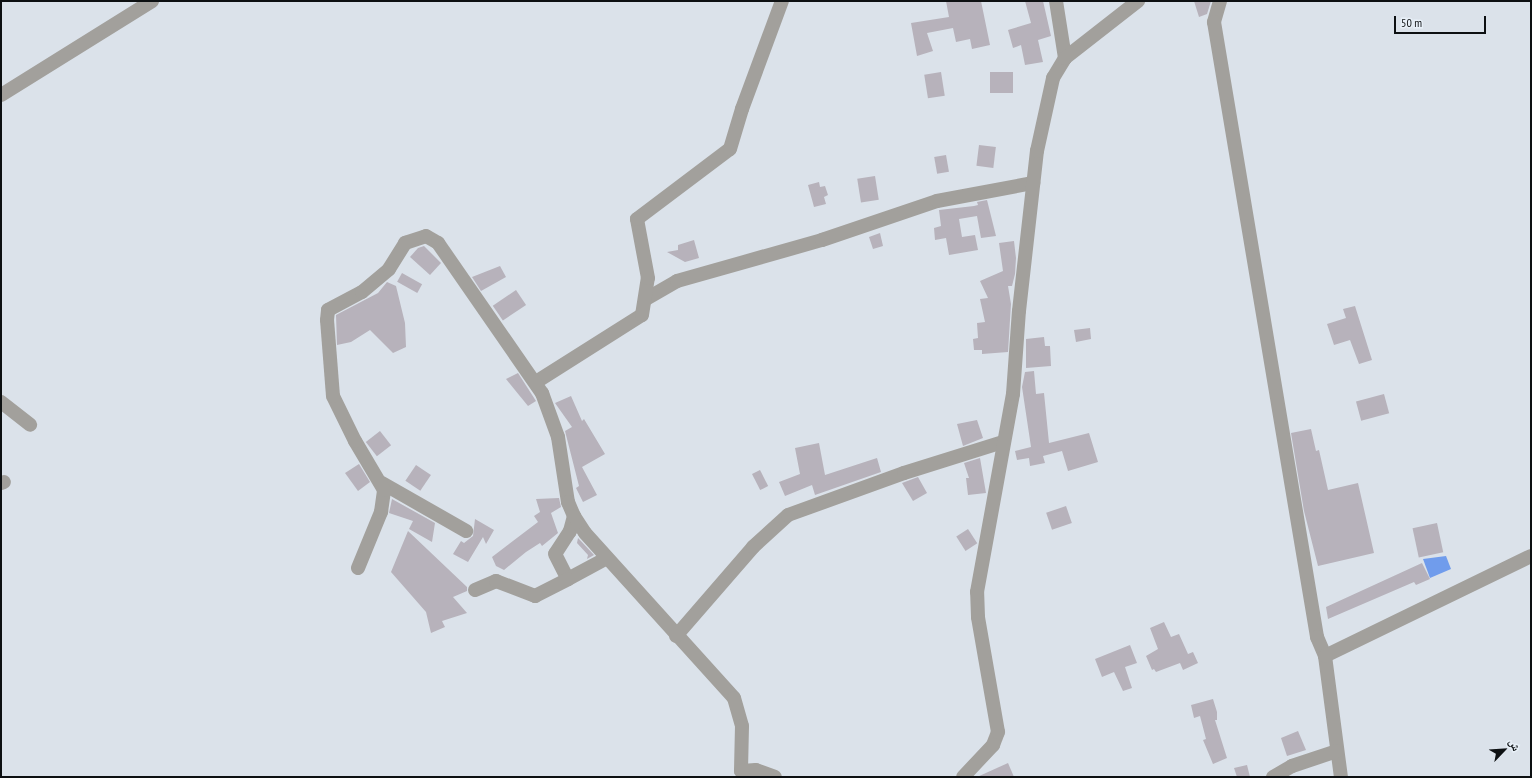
<!DOCTYPE html>
<html>
<head>
<meta charset="utf-8">
<style>
	body { margin:0 }
	#map { position:relative; width:1532px; height:778px; overflow:hidden; background:#dbe2ea; font-family:"PT Sans Narrow","Noto Naskh Arabic",sans-serif }
	div>[style] { position:absolute }
	.water>* { inset:0; background:#709cec }
	.building>* { inset:0; background:#b7b2bb; transform-origin:0 0 }
	.street>* { height:14px; margin:-7px; padding:0 7px; transform-origin:7px; border-radius:7px; background:#a2a09c }
	span { translate:-50% -50%; white-space:nowrap; text-align:center; line-height:1.15; -webkit-text-stroke:3px #e8f0f8; paint-order:stroke }
	.frame { position:absolute; inset:0; border:2px solid #0d1012; pointer-events:none }
	.north { position:absolute; left:1484px; top:730px; width:40px; height:40px; -webkit-text-stroke:3px #e8f0f8; paint-order:stroke; rotate:65deg; font-size:11px; font-weight:700; line-height:16px; text-align:center; color:#0d1012 }
	.north::after { content:''; display:block; margin:auto; width:14px; height:18px; background:#0d1012; clip-path:polygon(50% 0,100% 100%,50% 72%,0 100%) }
	.scale { position:absolute; left:1394px; top:16px; width:92px; height:18px; box-sizing:border-box; border:2px solid #0d1012; border-top:0; padding-left:5px; font-size:12px; line-height:14px; white-space:nowrap; color:#0d1012; -webkit-text-stroke:3px #e8f0f8; paint-order:stroke }
</style>
</head>
<body>
<div id="map">
	<div class="water">
		<i style="clip-path:polygon(1446px 556px,1451px 569px,1430px 578px,1423px 559px)"></i>
	</div>
	<div class="building">
		<i style="clip-path:polygon(946px 1px,981px 1px,990px 45px,972px 49px,970px 39px,956px 42px,953px 28px,927px 33px,933px 51px,917px 56px,911px 23px,949px 17px)"></i>
		<i style="clip-path:polygon(1025px 1px,1043px 1px,1051px 36px,1038px 40px,1043px 62px,1025px 65px,1021px 45px,1013px 48px,1008px 30px,1031px 23px)"></i>
		<i style="clip-path:polygon(1194px 1px,1211px 1px,1207px 14px,1199px 17px)"></i>
		<i style="left:941px;top:72px;width:24px;height:17px;rotate:81deg"></i>
		<i style="left:990px;top:72px;width:23px;height:21px"></i>
		<i style="left:979px;top:145px;width:17px;height:21px;rotate:7deg"></i>
		<i style="left:946px;top:155px;width:17px;height:12px;rotate:80deg"></i>
		<i style="left:875px;top:176px;width:24px;height:18px;rotate:81deg"></i>
		<i style="clip-path:polygon(819px 182px,820px 187px,825px 186px,828px 195px,824px 197px,826px 204px,814px 207px,808px 185px)"></i>
		<i style="clip-path:polygon(987px 200px,996px 236px,981px 238px,977px 216px,959px 219px,962px 237px,975px 235px,978px 250px,949px 255px,946px 238px,935px 240px,934px 228px,941px 226px,939px 210px,974px 206px,978px 205px,977px 202px)"></i>
		<i style="clip-path:polygon(880px 233px,883px 246px,873px 249px,869px 237px)"></i>
		<i style="clip-path:polygon(694px 240px,699px 258px,685px 262px,667px 252px,678px 250px,678px 245px)"></i>
		<i style="clip-path:polygon(1014px 241px,1016px 258px,1015px 274px,1012px 286px,1008px 286px,1011px 304px,1008px 352px,982px 354px,982px 350px,974px 350px,973px 339px,978px 338px,977px 323px,985px 322px,980px 299px,988px 298px,980px 281px,1003px 271px,999px 243px)"></i>
		<i style="clip-path:polygon(424px 246px,441px 263px,430px 275px,410px 257px,418px 248px)"></i>
		<i style="clip-path:polygon(500px 266px,506px 277px,481px 291px,472px 277px)"></i>
		<i style="left:402px;top:273px;width:23px;height:10px;rotate:29deg"></i>
		<i style="clip-path:polygon(387px 282px,396px 286px,405px 323px,406px 347px,393px 353px,370px 330px,351px 342px,337px 345px,336px 315px,378px 293px)"></i>
		<i style="left:516px;top:290px;width:18px;height:28px;rotate:56deg"></i>
		<i style="clip-path:polygon(1355px 306px,1372px 360px,1359px 364px,1350px 340px,1334px 345px,1327px 324px,1346px 318px,1343px 309px)"></i>
		<i style="clip-path:polygon(1090px 328px,1091px 339px,1076px 342px,1074px 330px)"></i>
		<i style="clip-path:polygon(1044px 337px,1045px 346px,1050px 346px,1051px 366px,1026px 368px,1026px 339px)"></i>
		<i style="clip-path:polygon(1034px 371px,1036px 394px,1044px 393px,1049px 443px,1089px 433px,1098px 462px,1068px 471px,1062px 451px,1043px 456px,1045px 463px,1030px 466px,1029px 458px,1017px 460px,1015px 451px,1031px 447px,1022px 387px,1025px 372px)"></i>
		<i style="clip-path:polygon(518px 373px,536px 401px,528px 406px,506px 379px)"></i>
		<i style="left:1384px;top:394px;width:20px;height:29px;rotate:75deg"></i>
		<i style="clip-path:polygon(571px 396px,582px 421px,584px 419px,605px 454px,582px 467px,597px 495px,583px 502px,576px 488px,579px 486px,565px 431px,572px 427px,555px 403px)"></i>
		<i style="clip-path:polygon(977px 420px,983px 438px,963px 446px,957px 424px)"></i>
		<i style="clip-path:polygon(1311px 429px,1316px 451px,1319px 450px,1328px 490px,1358px 483px,1374px 553px,1318px 566px,1304px 511px,1291px 433px)"></i>
		<i style="left:380px;top:431px;width:18px;height:18px;rotate:52deg"></i>
		<i style="clip-path:polygon(819px 443px,825px 475px,877px 458px,881px 472px,815px 495px,812px 485px,785px 496px,779px 482px,800px 474px,795px 448px)"></i>
		<i style="clip-path:polygon(980px 458px,986px 493px,968px 495px,966px 478px,969px 478px,964px 463px)"></i>
		<i style="clip-path:polygon(359px 464px,370px 482px,358px 491px,345px 473px)"></i>
		<i style="left:416px;top:465px;width:18px;height:19px;rotate:34deg"></i>
		<i style="left:760px;top:470px;width:18px;height:9px;rotate:63deg"></i>
		<i style="clip-path:polygon(918px 477px,927px 493px,913px 501px,902px 483px)"></i>
		<i style="clip-path:polygon(559px 498px,561px 507px,551px 513px,558px 533px,542px 546px,540px 543px,526px 552px,504px 570px,496px 566px,492px 557px,538px 522px,534px 516px,540px 512px,536px 499px)"></i>
		<i style="clip-path:polygon(392px 499px,435px 523px,432px 542px,409px 529px,413px 521px,389px 513px)"></i>
		<i style="left:1066px;top:506px;width:18px;height:21px;rotate:71deg"></i>
		<i style="clip-path:polygon(475px 519px,494px 530px,486px 544px,483px 537px,468px 562px,453px 554px,461px 541px,464px 543px,473px 536px)"></i>
		<i style="left:1437px;top:523px;width:30px;height:25px;rotate:78deg"></i>
		<i style="left:968px;top:529px;width:17px;height:14px;rotate:57deg"></i>
		<i style="clip-path:polygon(408px 531px,467px 587px,467px 591px,453px 597px,467px 613px,442px 621px,445px 627px,431px 633px,426px 612px,391px 572px)"></i>
		<i style="clip-path:polygon(578px 538px,579px 539px,594px 555px,587px 559px,588px 555px,577px 543px)"></i>
		<i style="clip-path:polygon(1422px 563px,1430px 579px,1416px 585px,1414px 582px,1328px 619px,1326px 607px)"></i>
		<i style="clip-path:polygon(1164px 622px,1171px 637px,1179px 634px,1188px 654px,1193px 652px,1198px 663px,1183px 670px,1180px 663px,1156px 672px,1154px 669px,1152px 670px,1146px 656px,1158px 649px,1150px 628px)"></i>
		<i style="clip-path:polygon(1130px 645px,1137px 663px,1125px 667px,1132px 688px,1123px 691px,1114px 672px,1102px 677px,1095px 659px)"></i>
		<i style="clip-path:polygon(1213px 699px,1217px 712px,1217px 720px,1215px 720px,1227px 758px,1213px 764px,1203px 740px,1206px 739px,1200px 716px,1194px 718px,1191px 705px)"></i>
		<i style="clip-path:polygon(1298px 731px,1306px 750px,1287px 756px,1281px 738px)"></i>
		<i style="clip-path:polygon(1008px 763px,1014px 777px,977px 777px)"></i>
		<i style="clip-path:polygon(1247px 765px,1250px 777px,1237px 777px,1234px 768px)"></i>
	</div>
	<div class="street">
		<i style="left:1056px;top:1px;width:58px;rotate:81deg"></i>
		<i style="left:1220px;top:1px;width:22px;rotate:106deg"></i>
		<i style="left:1214px;top:22px;width:624px;rotate:80.49deg"></i>
		<i style="left:1317px;top:637px;width:21px;rotate:67deg"></i>
		<i style="left:1325px;top:656px;width:122px;rotate:82.5deg"></i>
		<i style="left:1px;top:95px;width:178px;rotate:-31.9deg"></i>
		<i style="left:646px;top:299px;width:36px;rotate:-30deg"></i>
		<i style="left:677px;top:281px;width:151px;rotate:-15.8deg"></i>
		<i style="left:822px;top:240px;width:121px;rotate:-18.7deg"></i>
		<i style="left:937px;top:201px;width:98px;rotate:-10.6deg"></i>
		<i style="left:536px;top:382px;width:125px;rotate:-32.3deg"></i>
		<i style="left:642px;top:315px;width:37px;rotate:-81deg"></i>
		<i style="left:648px;top:278px;width:60px;rotate:-100.6deg"></i>
		<i style="left:637px;top:219px;width:116px;rotate:-37deg"></i>
		<i style="left:730px;top:149px;width:42px;rotate:-73.3deg"></i>
		<i style="left:742px;top:109px;width:115px;rotate:-69.7deg"></i>
		<i style="left:1px;top:402px;width:37px;rotate:38deg"></i>
		<i style="left:1px;top:483px;width:3px;rotate:-18deg"></i>
		<i style="left:382px;top:483px;width:97px;rotate:29.7deg"></i>
		<i style="left:574px;top:516px;width:16px;rotate:105deg"></i>
		<i style="left:570px;top:531px;width:27px;rotate:123deg"></i>
		<i style="left:555px;top:554px;width:28px;rotate:63deg"></i>
		<i style="left:568px;top:579px;width:44px;rotate:-28.3deg"></i>
		<i style="left:358px;top:568px;width:61px;rotate:-67.7deg"></i>
		<i style="left:381px;top:512px;width:22px;rotate:-82deg"></i>
		<i style="left:384px;top:490px;width:57px;rotate:-120.6deg"></i>
		<i style="left:355px;top:441px;width:50px;rotate:-116.1deg"></i>
		<i style="left:333px;top:396px;width:76px;rotate:-94.5deg"></i>
		<i style="left:327px;top:320px;width:10px;rotate:-84deg"></i>
		<i style="left:328px;top:310px;width:38px;rotate:-28deg"></i>
		<i style="left:362px;top:292px;width:35px;rotate:-40deg"></i>
		<i style="left:389px;top:269px;width:31px;rotate:-58deg"></i>
		<i style="left:405px;top:243px;width:22px;rotate:-18deg"></i>
		<i style="left:426px;top:236px;width:14px;rotate:30deg"></i>
		<i style="left:438px;top:243px;width:183px;rotate:55.3deg"></i>
		<i style="left:542px;top:393px;width:47px;rotate:70deg"></i>
		<i style="left:558px;top:437px;width:66px;rotate:81.3deg"></i>
		<i style="left:568px;top:502px;width:15px;rotate:67deg"></i>
		<i style="left:574px;top:516px;width:20px;rotate:57deg"></i>
		<i style="left:585px;top:533px;width:222px;rotate:47.9deg"></i>
		<i style="left:734px;top:698px;width:29px;rotate:74deg"></i>
		<i style="left:742px;top:726px;width:45px;rotate:91.3deg"></i>
		<i style="left:741px;top:771px;width:15px;rotate:-4deg"></i>
		<i style="left:756px;top:770px;width:20px;rotate:20deg"></i>
		<i style="left:475px;top:590px;width:23px;rotate:-23deg"></i>
		<i style="left:496px;top:581px;width:42px;rotate:21deg"></i>
		<i style="left:535px;top:596px;width:37px;rotate:-27deg"></i>
		<i style="left:676px;top:636px;width:118px;rotate:-49.1deg"></i>
		<i style="left:753px;top:547px;width:47px;rotate:-42.4deg"></i>
		<i style="left:788px;top:515px;width:123px;rotate:-19.9deg"></i>
		<i style="left:904px;top:473px;width:104px;rotate:-17.4deg"></i>
		<i style="left:1325px;top:656px;width:229px;rotate:-25.9deg"></i>
		<i style="left:963px;top:777px;width:44px;rotate:-46.8deg"></i>
		<i style="left:993px;top:745px;width:14px;rotate:-69deg"></i>
		<i style="left:998px;top:732px;width:117px;rotate:-99.9deg"></i>
		<i style="left:978px;top:617px;width:25px;rotate:-92deg"></i>
		<i style="left:977px;top:592px;width:201px;rotate:-79.7deg"></i>
		<i style="left:1013px;top:394px;width:83px;rotate:-85.9deg"></i>
		<i style="left:1019px;top:311px;width:161px;rotate:-83.6deg"></i>
		<i style="left:1037px;top:151px;width:75px;rotate:-77.6deg"></i>
		<i style="left:1053px;top:78px;width:23px;rotate:-59deg"></i>
		<i style="left:1065px;top:58px;width:93px;rotate:-38deg"></i>
		<i style="left:1273px;top:777px;width:22px;rotate:-30deg"></i>
		<i style="left:1292px;top:766px;width:47px;rotate:-18.4deg"></i>
	</div>
	<div class="frame"></div>
	<div class="north">ش</div>
	<div class="scale">50 m</div>
</div>
</body>
</html>
